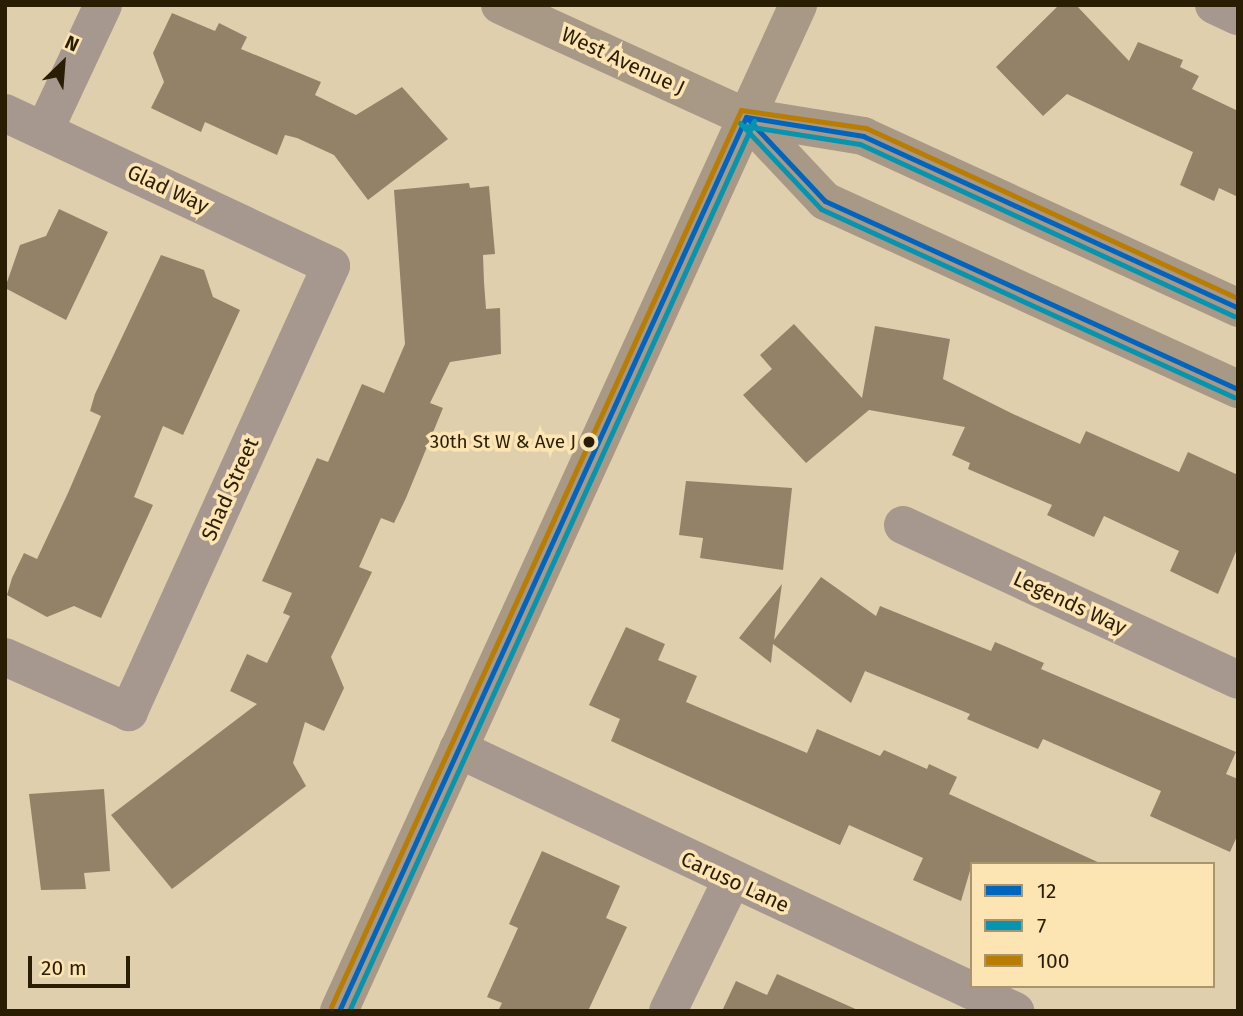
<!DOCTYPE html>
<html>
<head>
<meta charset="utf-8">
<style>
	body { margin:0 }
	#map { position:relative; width:1243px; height:1016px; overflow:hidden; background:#dfcfad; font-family:"Fira Sans",sans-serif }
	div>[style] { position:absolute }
	.building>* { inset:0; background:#938268 }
	.minor>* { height:38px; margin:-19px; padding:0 19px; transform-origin:19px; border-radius:19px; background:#a6988e }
	.major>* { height:38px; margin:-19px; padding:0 19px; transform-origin:19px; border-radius:19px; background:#a89886 }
	.bus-1>* { height:5px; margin:-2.5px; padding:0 2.5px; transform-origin:2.5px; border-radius:2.5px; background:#0065bd }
	.bus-2>* { height:5px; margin:-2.5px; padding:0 2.5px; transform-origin:2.5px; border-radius:2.5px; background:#0694b0 }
	.bus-3>* { height:5px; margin:-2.5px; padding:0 2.5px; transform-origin:2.5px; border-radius:2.5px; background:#b97d01 }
	.dots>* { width:19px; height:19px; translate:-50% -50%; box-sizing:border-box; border:4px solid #fde4b3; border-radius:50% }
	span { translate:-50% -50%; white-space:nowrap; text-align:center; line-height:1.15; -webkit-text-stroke:7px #fde4b3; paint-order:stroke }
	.bus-label { font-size:19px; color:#291e04 }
	.right { translate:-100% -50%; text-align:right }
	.street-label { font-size:21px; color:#291e04 }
	.frame { position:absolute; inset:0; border:7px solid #291e04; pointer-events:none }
	.legend { position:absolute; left:970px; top:862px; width:245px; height:126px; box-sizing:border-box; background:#fde4b3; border:2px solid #a8956d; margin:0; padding:9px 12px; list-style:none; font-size:21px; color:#291e04 }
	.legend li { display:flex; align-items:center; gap:14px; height:35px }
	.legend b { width:35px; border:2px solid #a8956d }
	.north { position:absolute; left:28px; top:28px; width:70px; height:70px; -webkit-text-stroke:5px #fde4b3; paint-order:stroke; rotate:25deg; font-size:19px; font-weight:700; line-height:28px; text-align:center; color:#291e04 }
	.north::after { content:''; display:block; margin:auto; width:24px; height:32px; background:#291e04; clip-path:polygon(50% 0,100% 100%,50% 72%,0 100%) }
	.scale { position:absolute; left:28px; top:956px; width:102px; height:32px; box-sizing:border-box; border:4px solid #291e04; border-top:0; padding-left:9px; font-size:21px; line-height:24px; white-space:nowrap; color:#291e04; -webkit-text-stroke:5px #fde4b3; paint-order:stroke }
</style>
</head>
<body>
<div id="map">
	<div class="building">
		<i style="clip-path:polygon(1059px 5px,1076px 5px,1129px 61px,1138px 42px,1183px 60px,1180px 67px,1199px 76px,1192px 89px,1238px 111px,1238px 197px,1219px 188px,1214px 201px,1180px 185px,1193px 152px,1067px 94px,1043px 116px,996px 67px)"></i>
		<i style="clip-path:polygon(172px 13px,215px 31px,219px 23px,247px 37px,241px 49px,321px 82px,315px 95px,356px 115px,402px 87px,448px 139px,368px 200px,334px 155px,297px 138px,285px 135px,277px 155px,205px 122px,201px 132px,151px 108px,164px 82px,153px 53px)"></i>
		<i style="clip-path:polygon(469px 183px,470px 188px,489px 186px,495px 254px,483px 255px,484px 282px,486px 309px,500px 308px,501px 354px,450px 362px,430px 403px,443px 408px,406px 498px,394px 523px,381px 518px,359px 567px,372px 572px,331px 657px,344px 688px,324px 731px,305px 722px,293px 763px,306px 786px,172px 889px,111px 815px,257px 704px,230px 691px,247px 654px,267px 663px,290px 616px,283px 613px,292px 593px,262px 581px,317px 458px,328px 462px,362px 384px,384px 393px,405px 344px,394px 190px)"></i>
		<i style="clip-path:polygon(59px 209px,108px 232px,66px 320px,5px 288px,20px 245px,46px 236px)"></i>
		<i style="clip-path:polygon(161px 255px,204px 270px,213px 297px,240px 310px,183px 435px,163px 426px,134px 497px,153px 505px,101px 618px,74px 606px,47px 617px,7px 595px,12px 578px,24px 553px,37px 559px,68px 493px,101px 416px,90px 411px,95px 394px)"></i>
		<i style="clip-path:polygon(794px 324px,862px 398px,875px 326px,950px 339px,943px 379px,1011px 413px,1080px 444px,1086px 431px,1179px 472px,1188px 452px,1238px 475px,1238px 547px,1218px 594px,1170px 571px,1179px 551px,1104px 516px,1094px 537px,1047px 515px,1052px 505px,968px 469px,970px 463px,952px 455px,965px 427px,869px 410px,806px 463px,743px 395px,772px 369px,760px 355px)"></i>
		<i style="clip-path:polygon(686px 481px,792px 488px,783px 570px,700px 558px,703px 538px,679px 535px)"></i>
		<i style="clip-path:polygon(821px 577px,876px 616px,880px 606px,991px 651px,995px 642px,1044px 663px,1041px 669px,1236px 752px,1226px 774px,1238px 779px,1238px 834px,1230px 852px,1150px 816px,1161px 791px,1043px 739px,1038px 749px,967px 719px,970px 714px,865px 671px,851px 703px,773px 644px,771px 663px,739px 638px,782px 584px,774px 640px)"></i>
		<i style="clip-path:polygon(626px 627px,665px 644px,658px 660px,697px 676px,686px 702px,807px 753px,817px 729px,880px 756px,884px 750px,927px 769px,929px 764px,957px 777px,949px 794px,1102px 864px,972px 864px,961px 901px,913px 880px,923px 858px,849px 825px,840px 845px,611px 741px,620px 719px,589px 705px)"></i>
		<i style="clip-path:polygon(104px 789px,110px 871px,84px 873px,86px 889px,41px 890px,29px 794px)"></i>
		<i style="clip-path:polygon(542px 851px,620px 886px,606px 918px,627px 927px,588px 1011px,498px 1011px,502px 1003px,487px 997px,518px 928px,509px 924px)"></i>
		<i style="clip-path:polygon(777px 974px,860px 1011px,722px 1011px,736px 981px,767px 995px)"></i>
	</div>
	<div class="minor">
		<i style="left:1214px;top:5px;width:26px;rotate:25deg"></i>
		<i style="left:5px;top:113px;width:360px;rotate:25.1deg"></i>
		<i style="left:331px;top:266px;width:490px;rotate:114.4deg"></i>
		<i style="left:129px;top:712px;width:136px;rotate:-156.1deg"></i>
		<i style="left:44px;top:131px;width:139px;rotate:-64.9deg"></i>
		<i style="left:903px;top:525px;width:369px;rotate:24.8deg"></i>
		<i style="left:458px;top:749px;width:616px;rotate:25.19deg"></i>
		<i style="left:668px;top:1011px;width:144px;rotate:-64.1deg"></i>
	</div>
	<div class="major">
		<i style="left:500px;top:5px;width:270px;rotate:24.5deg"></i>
		<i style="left:746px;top:117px;width:119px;rotate:9.2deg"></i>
		<i style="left:863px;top:136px;width:413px;rotate:24.6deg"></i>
		<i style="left:746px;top:117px;width:115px;rotate:46.8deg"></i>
		<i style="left:825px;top:201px;width:454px;rotate:24.5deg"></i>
		<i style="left:339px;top:1011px;width:1106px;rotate:-65.47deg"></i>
	</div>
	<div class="bus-1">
		<i style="left:746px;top:117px;width:115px;rotate:46.8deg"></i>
		<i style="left:825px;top:201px;width:454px;rotate:24.5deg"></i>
		<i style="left:746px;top:117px;width:119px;rotate:9.2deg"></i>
		<i style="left:863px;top:136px;width:413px;rotate:24.6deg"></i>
		<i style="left:339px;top:1011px;width:982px;rotate:-65.52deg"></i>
	</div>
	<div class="bus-2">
		<i style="left:740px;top:123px;width:118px;rotate:46.7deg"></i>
		<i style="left:821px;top:209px;width:454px;rotate:24.5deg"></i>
		<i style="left:745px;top:126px;width:116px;rotate:8.9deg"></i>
		<i style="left:860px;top:144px;width:412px;rotate:24.7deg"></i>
		<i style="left:349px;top:1011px;width:978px;rotate:-65.53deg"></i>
	</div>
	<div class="bus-3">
		<i style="left:331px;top:1007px;width:986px;rotate:-65.44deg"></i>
		<i style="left:741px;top:110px;width:126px;rotate:8.2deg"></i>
		<i style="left:866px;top:128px;width:409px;rotate:24.6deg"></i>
	</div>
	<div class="dots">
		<i style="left:589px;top:442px;background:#291e04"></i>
	</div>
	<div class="bus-label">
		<span class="right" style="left:576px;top:442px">30th St W &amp; Ave J</span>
	</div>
	<div class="street-label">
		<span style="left:623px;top:61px;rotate:25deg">West Avenue J</span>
		<span style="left:168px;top:189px;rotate:25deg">Glad Way</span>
		<span style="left:230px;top:489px;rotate:-66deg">Shad Street</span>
		<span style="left:1070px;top:603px;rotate:25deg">Legends Way</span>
		<span style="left:735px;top:882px;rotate:25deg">Caruso Lane</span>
	</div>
	<div class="frame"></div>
	<ul class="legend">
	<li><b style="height:9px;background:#0065bd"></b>12</li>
	<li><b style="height:9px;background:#0694b0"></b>7</li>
	<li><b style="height:9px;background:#b97d01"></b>100</li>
	</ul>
	<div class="north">N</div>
	<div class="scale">20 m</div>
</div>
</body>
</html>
